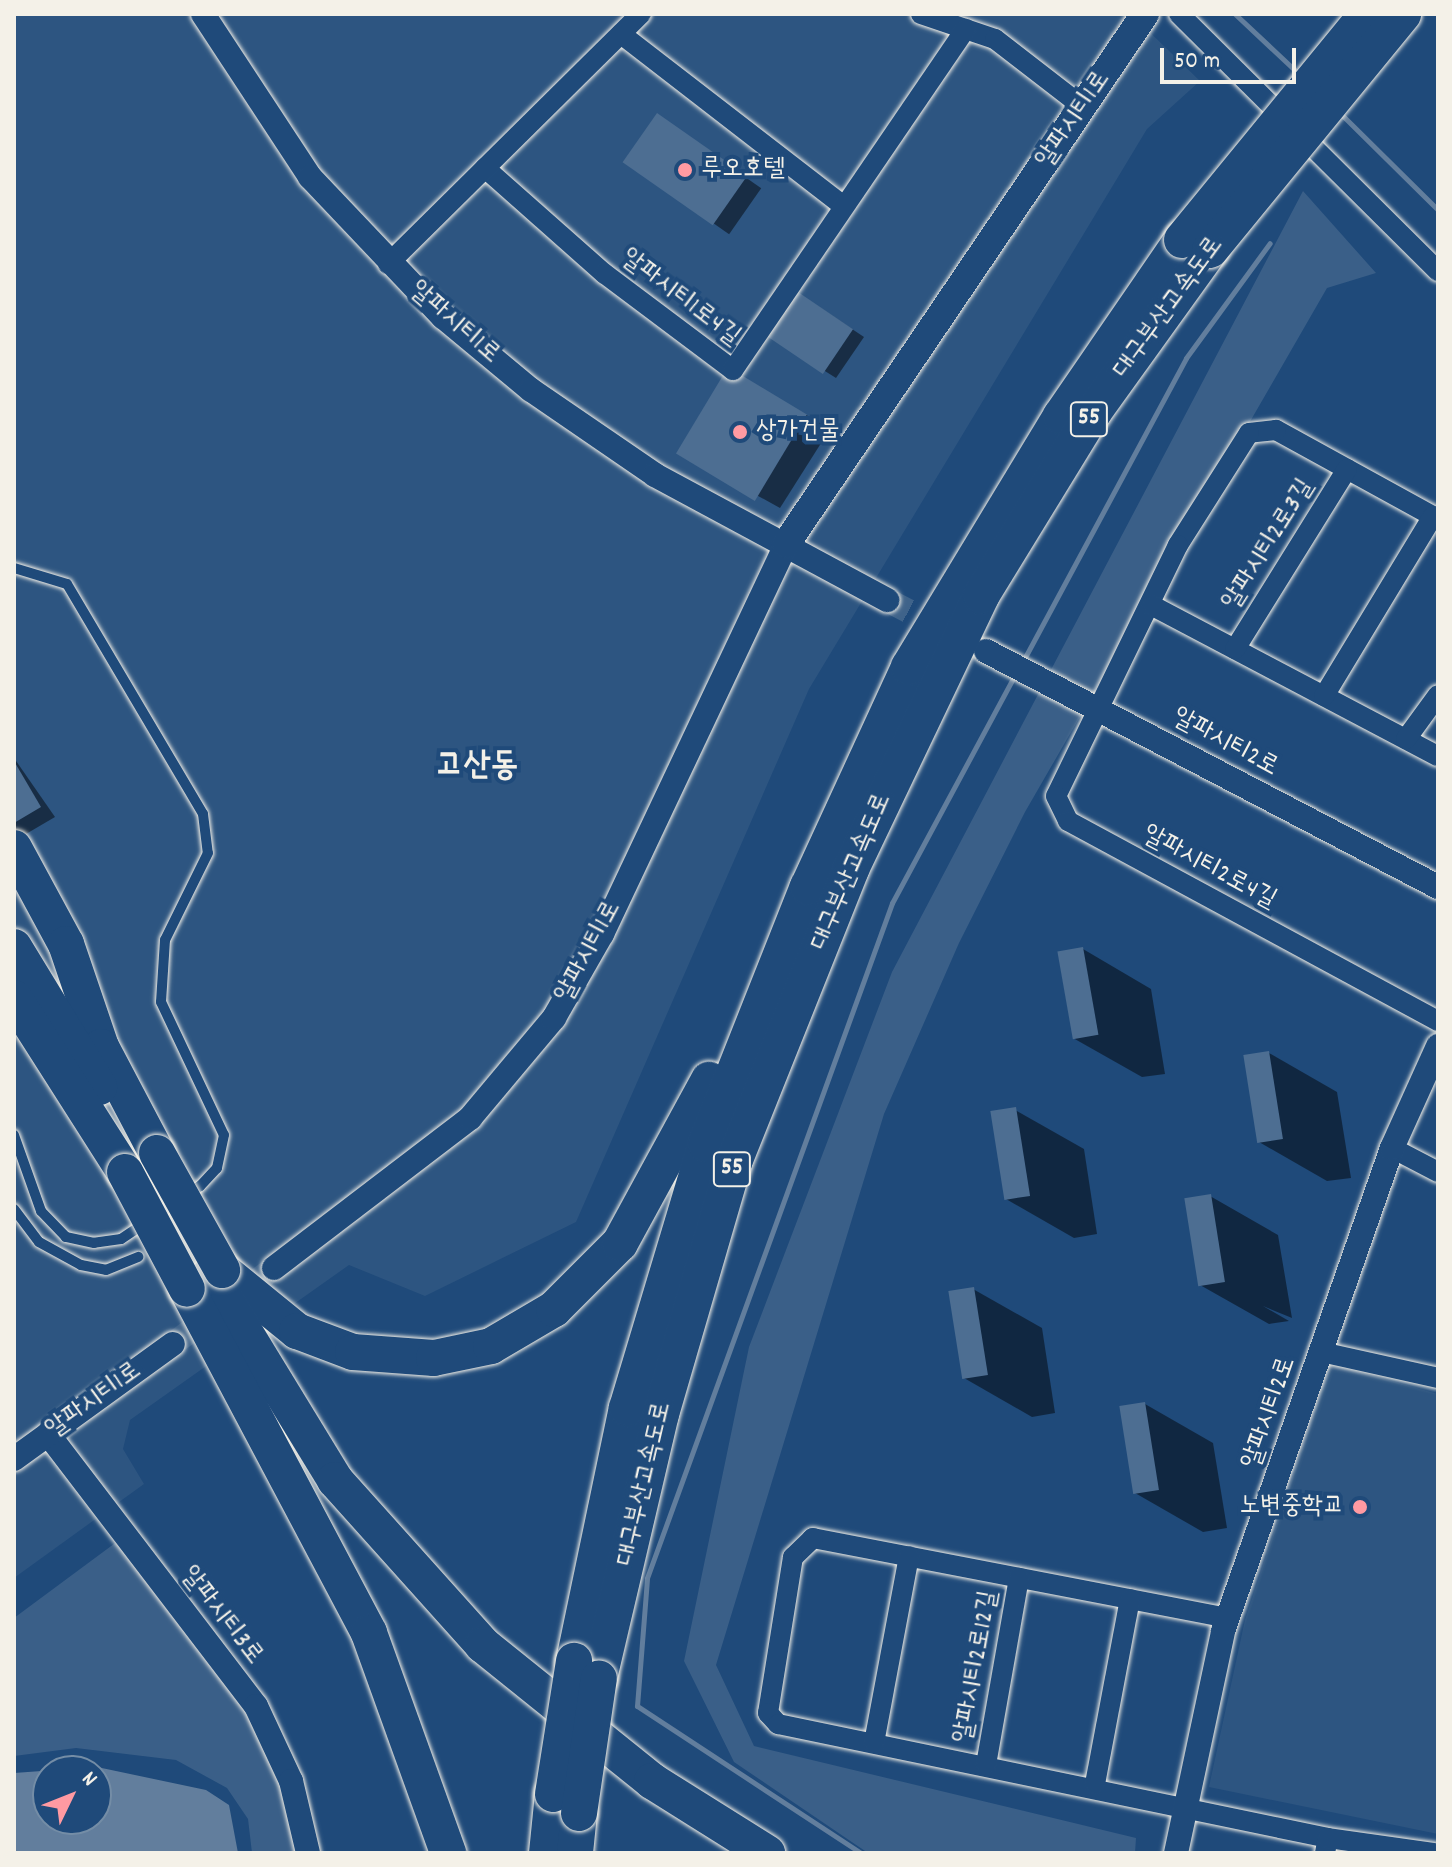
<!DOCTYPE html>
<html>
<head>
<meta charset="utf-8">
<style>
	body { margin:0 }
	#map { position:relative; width:1452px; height:1867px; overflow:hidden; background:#1f4a7a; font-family:Dekko,"Poor Story",sans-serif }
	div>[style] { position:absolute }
	.built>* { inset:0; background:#2d5581 }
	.green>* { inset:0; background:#3a5f88 }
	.water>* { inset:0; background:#627e9d }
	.shadow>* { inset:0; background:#0007; transform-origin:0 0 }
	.stream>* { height:5px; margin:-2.5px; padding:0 2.5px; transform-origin:2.5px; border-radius:2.5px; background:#627e9d }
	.building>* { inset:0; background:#4d6e92; transform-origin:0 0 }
	.tertiary-tunnel>* { height:24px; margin-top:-12px; transform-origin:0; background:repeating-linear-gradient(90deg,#3f638a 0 24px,transparent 0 36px) }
	.roads { filter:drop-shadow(0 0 2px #f4f1e8) drop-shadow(0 0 2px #f4f1e8) }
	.service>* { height:10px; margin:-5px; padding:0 5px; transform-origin:5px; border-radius:5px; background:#1f4a7a }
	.minor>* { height:20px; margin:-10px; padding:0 10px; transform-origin:10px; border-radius:10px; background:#1f4a7a }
	.tertiary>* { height:24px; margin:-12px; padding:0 12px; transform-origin:12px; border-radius:12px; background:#1f4a7a }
	.secondary>* { height:28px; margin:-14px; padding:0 14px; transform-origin:14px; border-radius:14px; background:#1f4a7a }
	.motorway>* { height:36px; margin:-18px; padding:0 18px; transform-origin:18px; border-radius:18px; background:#1f4a7a }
	.bridges { filter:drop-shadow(0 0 2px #f4f1e8) drop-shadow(0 0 2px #f4f1e8) }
	.motorway-bridge>* { height:36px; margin:-18px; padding:0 18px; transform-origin:18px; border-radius:18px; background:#1f4a7a }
	.dots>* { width:22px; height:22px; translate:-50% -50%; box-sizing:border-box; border:4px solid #1f4a7a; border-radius:50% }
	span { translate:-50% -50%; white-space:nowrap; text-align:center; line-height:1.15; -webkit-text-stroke:8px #1f4a7a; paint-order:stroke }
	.shield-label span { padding:2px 6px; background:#1f4a7a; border:2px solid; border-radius:6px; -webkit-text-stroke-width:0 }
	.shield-label { font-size:24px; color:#f4f1e8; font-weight:700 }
	.street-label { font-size:26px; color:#f4f1e8 }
	.poi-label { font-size:26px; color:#f4f1e8 }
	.left { translate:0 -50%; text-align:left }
	.right { translate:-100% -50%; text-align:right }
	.district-label { font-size:34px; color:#f4f1e8; font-weight:700 }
	.frame { position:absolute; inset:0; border:16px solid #f4f1e8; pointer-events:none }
	.north { position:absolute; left:32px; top:1755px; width:80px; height:80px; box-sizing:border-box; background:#1f4a7a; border:2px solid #748da6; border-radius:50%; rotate:47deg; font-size:22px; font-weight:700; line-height:32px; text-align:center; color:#f4f1e8 }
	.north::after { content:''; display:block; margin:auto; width:28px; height:36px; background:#ff9aa2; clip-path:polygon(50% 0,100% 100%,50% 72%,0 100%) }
	.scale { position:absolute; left:1160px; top:48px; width:136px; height:36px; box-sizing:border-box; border:4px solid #f4f1e8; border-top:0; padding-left:10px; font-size:24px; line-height:28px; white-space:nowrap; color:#f4f1e8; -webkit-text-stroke:6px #1f4a7a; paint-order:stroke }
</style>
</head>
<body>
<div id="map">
	<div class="built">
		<i style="clip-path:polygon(14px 14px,1131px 14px,1200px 81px,1147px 129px,809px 689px,576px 1222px,425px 1296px,349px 1265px,130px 1420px,123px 1449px,144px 1484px,14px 1578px)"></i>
		<i style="clip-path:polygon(1330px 1364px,1438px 1394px,1438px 1834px,1209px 1787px,1245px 1620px)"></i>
	</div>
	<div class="green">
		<i style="clip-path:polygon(1303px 191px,1376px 273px,1327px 288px,1025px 812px,959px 943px,884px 1114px,716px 1665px,754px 1746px,1136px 1838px,1135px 1853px,868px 1853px,734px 1762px,684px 1661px,749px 1347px,892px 972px)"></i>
		<i style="clip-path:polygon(126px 1535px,256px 1706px,306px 1853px,252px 1853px,248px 1819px,227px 1788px,176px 1760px,76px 1748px,14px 1756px,14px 1618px)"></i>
	</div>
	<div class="water">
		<i style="clip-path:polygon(evenodd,97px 1767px,206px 1790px,229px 1805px,238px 1853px,14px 1853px,14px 1773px,97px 1767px,48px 1771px,96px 1771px,96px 1819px,48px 1819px,48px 1771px)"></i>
	</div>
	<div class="shadow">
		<i style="left:658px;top:116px;width:126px;height:56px;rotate:35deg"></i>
		<i style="clip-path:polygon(807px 299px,864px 337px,836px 378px,766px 334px)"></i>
		<i style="clip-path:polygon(728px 369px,830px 429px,780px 508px,698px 463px)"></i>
		<i style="clip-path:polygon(14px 758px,55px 817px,14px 841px)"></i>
		<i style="clip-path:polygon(1083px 949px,1151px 989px,1165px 1074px,1142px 1077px,1073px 1038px)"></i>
		<i style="clip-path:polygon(1269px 1053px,1337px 1092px,1351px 1178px,1327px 1181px,1259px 1142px)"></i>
		<i style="clip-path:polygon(1015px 1110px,1084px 1149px,1097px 1234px,1074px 1238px,1006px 1199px)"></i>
		<i style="clip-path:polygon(1210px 1196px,1278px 1235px,1292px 1318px,1263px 1306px,1289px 1321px,1269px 1324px,1200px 1285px)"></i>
		<i style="clip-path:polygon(973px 1289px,1042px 1328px,1055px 1413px,1032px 1417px,964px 1378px)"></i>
		<i style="clip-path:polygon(1145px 1404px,1213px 1443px,1227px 1528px,1203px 1532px,1135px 1493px)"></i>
	</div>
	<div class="stream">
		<i style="left:1235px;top:14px;width:91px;rotate:43.2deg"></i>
		<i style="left:1340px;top:113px;width:138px;rotate:44.7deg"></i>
		<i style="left:1023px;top:661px;width:344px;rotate:-61.7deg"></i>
		<i style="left:1186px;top:358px;width:142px;rotate:-53.9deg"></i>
		<i style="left:861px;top:1853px;width:268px;rotate:-146.7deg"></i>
		<i style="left:637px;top:1706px;width:128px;rotate:-85.5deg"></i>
		<i style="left:647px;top:1578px;width:718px;rotate:-70.05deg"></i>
		<i style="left:892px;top:903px;width:261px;rotate:-61.7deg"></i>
	</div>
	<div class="building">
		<i style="left:657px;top:113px;width:110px;height:60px;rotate:35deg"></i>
		<i style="left:795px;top:290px;width:70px;height:54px;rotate:34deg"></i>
		<i style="left:728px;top:367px;width:92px;height:101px;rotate:31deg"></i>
		<i style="clip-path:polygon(14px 761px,41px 807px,14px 823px)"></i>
		<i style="left:1083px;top:947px;width:89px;height:26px;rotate:80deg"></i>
		<i style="left:1269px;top:1051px;width:89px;height:26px;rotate:81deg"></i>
		<i style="left:1016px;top:1107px;width:90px;height:26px;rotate:81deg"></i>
		<i style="left:1211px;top:1194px;width:89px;height:27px;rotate:81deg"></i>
		<i style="left:974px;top:1287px;width:89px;height:26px;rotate:81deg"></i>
		<i style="left:1145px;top:1402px;width:89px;height:26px;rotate:81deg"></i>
	</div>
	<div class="tertiary-tunnel">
		<i style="left:887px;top:600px;width:65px;rotate:27.3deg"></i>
		<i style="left:173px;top:1344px;width:126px;rotate:-37deg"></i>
	</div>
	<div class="roads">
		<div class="service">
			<i style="left:14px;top:568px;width:55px;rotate:16.8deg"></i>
			<i style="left:67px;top:584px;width:267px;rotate:59.4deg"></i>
			<i style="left:203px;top:814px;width:39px;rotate:83deg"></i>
			<i style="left:208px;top:853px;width:97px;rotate:116.3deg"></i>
			<i style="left:165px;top:940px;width:62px;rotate:93.7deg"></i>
			<i style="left:161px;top:1002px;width:147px;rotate:64.7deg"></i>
			<i style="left:224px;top:1135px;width:34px;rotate:102deg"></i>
			<i style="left:217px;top:1168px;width:25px;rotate:133deg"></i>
			<i style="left:200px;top:1186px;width:95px;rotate:146.1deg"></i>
			<i style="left:121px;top:1239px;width:27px;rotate:172deg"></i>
			<i style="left:94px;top:1243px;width:29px;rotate:-168deg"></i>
			<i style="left:66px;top:1237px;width:36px;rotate:-134deg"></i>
			<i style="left:41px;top:1211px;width:81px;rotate:-109.6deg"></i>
			<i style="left:14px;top:1209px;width:41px;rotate:52.9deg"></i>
			<i style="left:39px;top:1242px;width:48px;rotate:28.7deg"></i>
			<i style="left:81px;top:1265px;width:25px;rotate:11deg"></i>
			<i style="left:106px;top:1270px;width:35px;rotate:-22deg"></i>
		</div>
		<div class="minor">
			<i style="left:921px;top:14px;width:78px;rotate:18.7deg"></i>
			<i style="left:995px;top:39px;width:111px;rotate:37.7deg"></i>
			<i style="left:1179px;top:14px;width:365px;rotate:44.8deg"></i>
			<i style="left:621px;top:34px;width:279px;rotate:37.7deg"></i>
			<i style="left:485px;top:168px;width:160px;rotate:41.5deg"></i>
			<i style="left:605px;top:274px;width:160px;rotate:36.9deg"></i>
			<i style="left:733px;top:370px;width:413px;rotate:-55.7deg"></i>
			<i style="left:388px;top:264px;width:356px;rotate:-44.7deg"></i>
			<i style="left:1438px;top:519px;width:185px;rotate:-151.2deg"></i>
			<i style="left:1276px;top:430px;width:27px;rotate:174deg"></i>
			<i style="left:1249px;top:433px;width:133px;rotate:122.4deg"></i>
			<i style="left:1178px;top:545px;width:279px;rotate:115.9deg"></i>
			<i style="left:1056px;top:796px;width:28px;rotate:64deg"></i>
			<i style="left:1068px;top:821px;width:421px;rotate:28.4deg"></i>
			<i style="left:1153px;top:606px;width:322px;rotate:27.8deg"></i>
			<i style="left:1235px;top:649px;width:212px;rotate:-58.1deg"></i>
			<i style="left:1324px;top:696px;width:210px;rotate:-58.8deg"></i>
			<i style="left:1406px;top:739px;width:54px;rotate:-54deg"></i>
			<i style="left:1392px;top:1148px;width:52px;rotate:27.6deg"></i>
			<i style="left:1321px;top:1352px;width:120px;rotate:12.5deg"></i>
			<i style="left:1228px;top:1618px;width:423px;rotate:-169.1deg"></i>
			<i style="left:813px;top:1538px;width:28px;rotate:136deg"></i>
			<i style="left:793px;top:1557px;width:158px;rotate:99.1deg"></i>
			<i style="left:768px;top:1713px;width:15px;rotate:48deg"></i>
			<i style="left:778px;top:1724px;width:562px;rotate:11.71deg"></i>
			<i style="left:874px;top:1743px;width:190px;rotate:-79.4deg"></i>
			<i style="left:986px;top:1765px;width:190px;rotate:-80deg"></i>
			<i style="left:1095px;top:1784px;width:188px;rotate:-79.3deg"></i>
			<i style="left:1325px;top:1853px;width:15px;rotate:-79deg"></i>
			<i style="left:1328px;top:1838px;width:107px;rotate:8.1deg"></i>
		</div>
		<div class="tertiary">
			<i style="left:203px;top:14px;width:195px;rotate:56.7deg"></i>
			<i style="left:310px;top:177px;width:193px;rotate:46.5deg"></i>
			<i style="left:443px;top:317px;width:114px;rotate:39.7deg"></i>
			<i style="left:531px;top:390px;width:150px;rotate:34.4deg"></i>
			<i style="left:655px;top:475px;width:264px;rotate:28.3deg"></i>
			<i style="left:986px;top:651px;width:510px;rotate:27.57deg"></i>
			<i style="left:274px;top:1268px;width:247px;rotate:-37.4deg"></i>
			<i style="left:470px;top:1118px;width:131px;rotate:-50deg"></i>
			<i style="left:554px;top:1018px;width:97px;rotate:-60.3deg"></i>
			<i style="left:602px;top:934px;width:431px;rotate:-64.7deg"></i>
			<i style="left:48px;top:1434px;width:342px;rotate:52.6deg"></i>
			<i style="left:256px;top:1706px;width:83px;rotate:65deg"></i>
			<i style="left:291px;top:1781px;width:74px;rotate:76.7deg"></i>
			<i style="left:14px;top:1459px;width:196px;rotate:-35.9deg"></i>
			<i style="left:1176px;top:1853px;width:227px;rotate:-78deg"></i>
			<i style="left:1223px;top:1631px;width:512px;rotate:-70.72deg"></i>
			<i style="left:1392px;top:1148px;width:112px;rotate:-65.7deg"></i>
		</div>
		<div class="secondary">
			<i style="left:786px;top:544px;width:640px;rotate:-55.89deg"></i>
		</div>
		<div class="motorway">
			<i style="left:14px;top:848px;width:109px;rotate:61.6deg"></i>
			<i style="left:66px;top:944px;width:109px;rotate:71.2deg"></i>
			<i style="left:101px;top:1047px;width:120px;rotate:62.2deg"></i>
			<i style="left:14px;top:947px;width:164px;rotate:58.7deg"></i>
			<i style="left:14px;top:998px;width:206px;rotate:57.5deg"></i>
			<i style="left:222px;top:1270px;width:97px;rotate:39.1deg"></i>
			<i style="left:297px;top:1331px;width:60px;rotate:20.6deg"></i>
			<i style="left:353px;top:1352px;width:81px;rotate:4.2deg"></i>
			<i style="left:434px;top:1358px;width:58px;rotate:-11.9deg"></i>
			<i style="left:491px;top:1346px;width:73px;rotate:-30.4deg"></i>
			<i style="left:554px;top:1309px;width:93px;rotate:-45deg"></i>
			<i style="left:620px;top:1243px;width:186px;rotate:-61.4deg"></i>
			<i style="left:210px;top:1275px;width:240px;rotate:58.6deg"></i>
			<i style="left:335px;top:1480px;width:222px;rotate:48.1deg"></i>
			<i style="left:483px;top:1645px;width:217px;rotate:38.8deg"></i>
			<i style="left:652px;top:1781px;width:136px;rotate:32.1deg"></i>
			<i style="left:187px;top:1289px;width:389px;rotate:62.1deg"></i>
			<i style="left:369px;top:1633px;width:234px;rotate:70.2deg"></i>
			<i style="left:574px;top:1661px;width:258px;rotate:-78.2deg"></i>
			<i style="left:627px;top:1408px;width:276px;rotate:-73.3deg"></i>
			<i style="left:706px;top:1144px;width:277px;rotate:-68.4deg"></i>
			<i style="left:808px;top:887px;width:242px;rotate:-65.3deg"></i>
			<i style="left:909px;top:667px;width:293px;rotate:-58.8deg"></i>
			<i style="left:1061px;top:416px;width:214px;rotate:-55.5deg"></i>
			<i style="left:599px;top:1678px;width:271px;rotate:-76.8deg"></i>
			<i style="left:661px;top:1414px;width:262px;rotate:-73.8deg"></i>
			<i style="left:734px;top:1162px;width:315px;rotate:-68.2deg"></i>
			<i style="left:851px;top:869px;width:302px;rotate:-64.5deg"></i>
			<i style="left:981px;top:596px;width:215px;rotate:-58.5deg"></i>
			<i style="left:1093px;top:413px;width:201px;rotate:-54.3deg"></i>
			<i style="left:547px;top:1853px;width:59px;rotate:-84.2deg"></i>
			<i style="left:575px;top:1853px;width:40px;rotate:-84.3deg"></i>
		</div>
	</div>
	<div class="bridges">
		<div class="motorway-bridge">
			<i style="left:1182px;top:240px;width:292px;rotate:-50.7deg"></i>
			<i style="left:1210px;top:250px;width:305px;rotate:-50.7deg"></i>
			<i style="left:157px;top:1153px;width:134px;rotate:60.9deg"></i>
			<i style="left:125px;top:1172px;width:132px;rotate:62.1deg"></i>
			<i style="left:553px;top:1794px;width:135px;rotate:-81deg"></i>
			<i style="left:579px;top:1813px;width:136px;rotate:-81.6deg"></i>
		</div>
	</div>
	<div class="dots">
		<i style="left:685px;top:170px;background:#ff9aa2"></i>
		<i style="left:740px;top:432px;background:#ff9aa2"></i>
		<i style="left:1360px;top:1507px;background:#ff9aa2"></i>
	</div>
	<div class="shield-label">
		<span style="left:1089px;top:419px">55</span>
		<span style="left:732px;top:1169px">55</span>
	</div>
	<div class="street-label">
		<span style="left:1074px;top:120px;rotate:-56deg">알파시티1로</span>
		<span style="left:680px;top:298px;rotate:37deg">알파시티1로4길</span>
		<span style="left:1169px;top:308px;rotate:-54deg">대구부산고속도로</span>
		<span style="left:454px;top:323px;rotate:41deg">알파시티1로</span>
		<span style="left:1269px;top:545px;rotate:-58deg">알파시티2로3길</span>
		<span style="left:1225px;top:743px;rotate:28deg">알파시티2로</span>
		<span style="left:1209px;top:868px;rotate:28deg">알파시티2로4길</span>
		<span style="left:852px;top:872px;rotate:-67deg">대구부산고속도로</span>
		<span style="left:589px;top:952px;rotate:-62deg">알파시티1로</span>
		<span style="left:94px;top:1401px;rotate:-36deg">알파시티1로</span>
		<span style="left:1270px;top:1413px;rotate:-71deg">알파시티2로</span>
		<span style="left:645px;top:1484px;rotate:-77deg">대구부산고속도로</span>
		<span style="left:221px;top:1616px;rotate:52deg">알파시티3로</span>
		<span style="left:977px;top:1667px;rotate:-80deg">알파시티2로12길</span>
	</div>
	<div class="poi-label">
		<span class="left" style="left:701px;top:170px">루오호텔</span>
		<span class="left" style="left:756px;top:432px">상가건물</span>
		<span class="right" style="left:1344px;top:1507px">노변중학교</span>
	</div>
	<div class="district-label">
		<span style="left:477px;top:768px">고산동</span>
	</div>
	<div class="frame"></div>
	<div class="north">N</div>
	<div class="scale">50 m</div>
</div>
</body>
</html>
